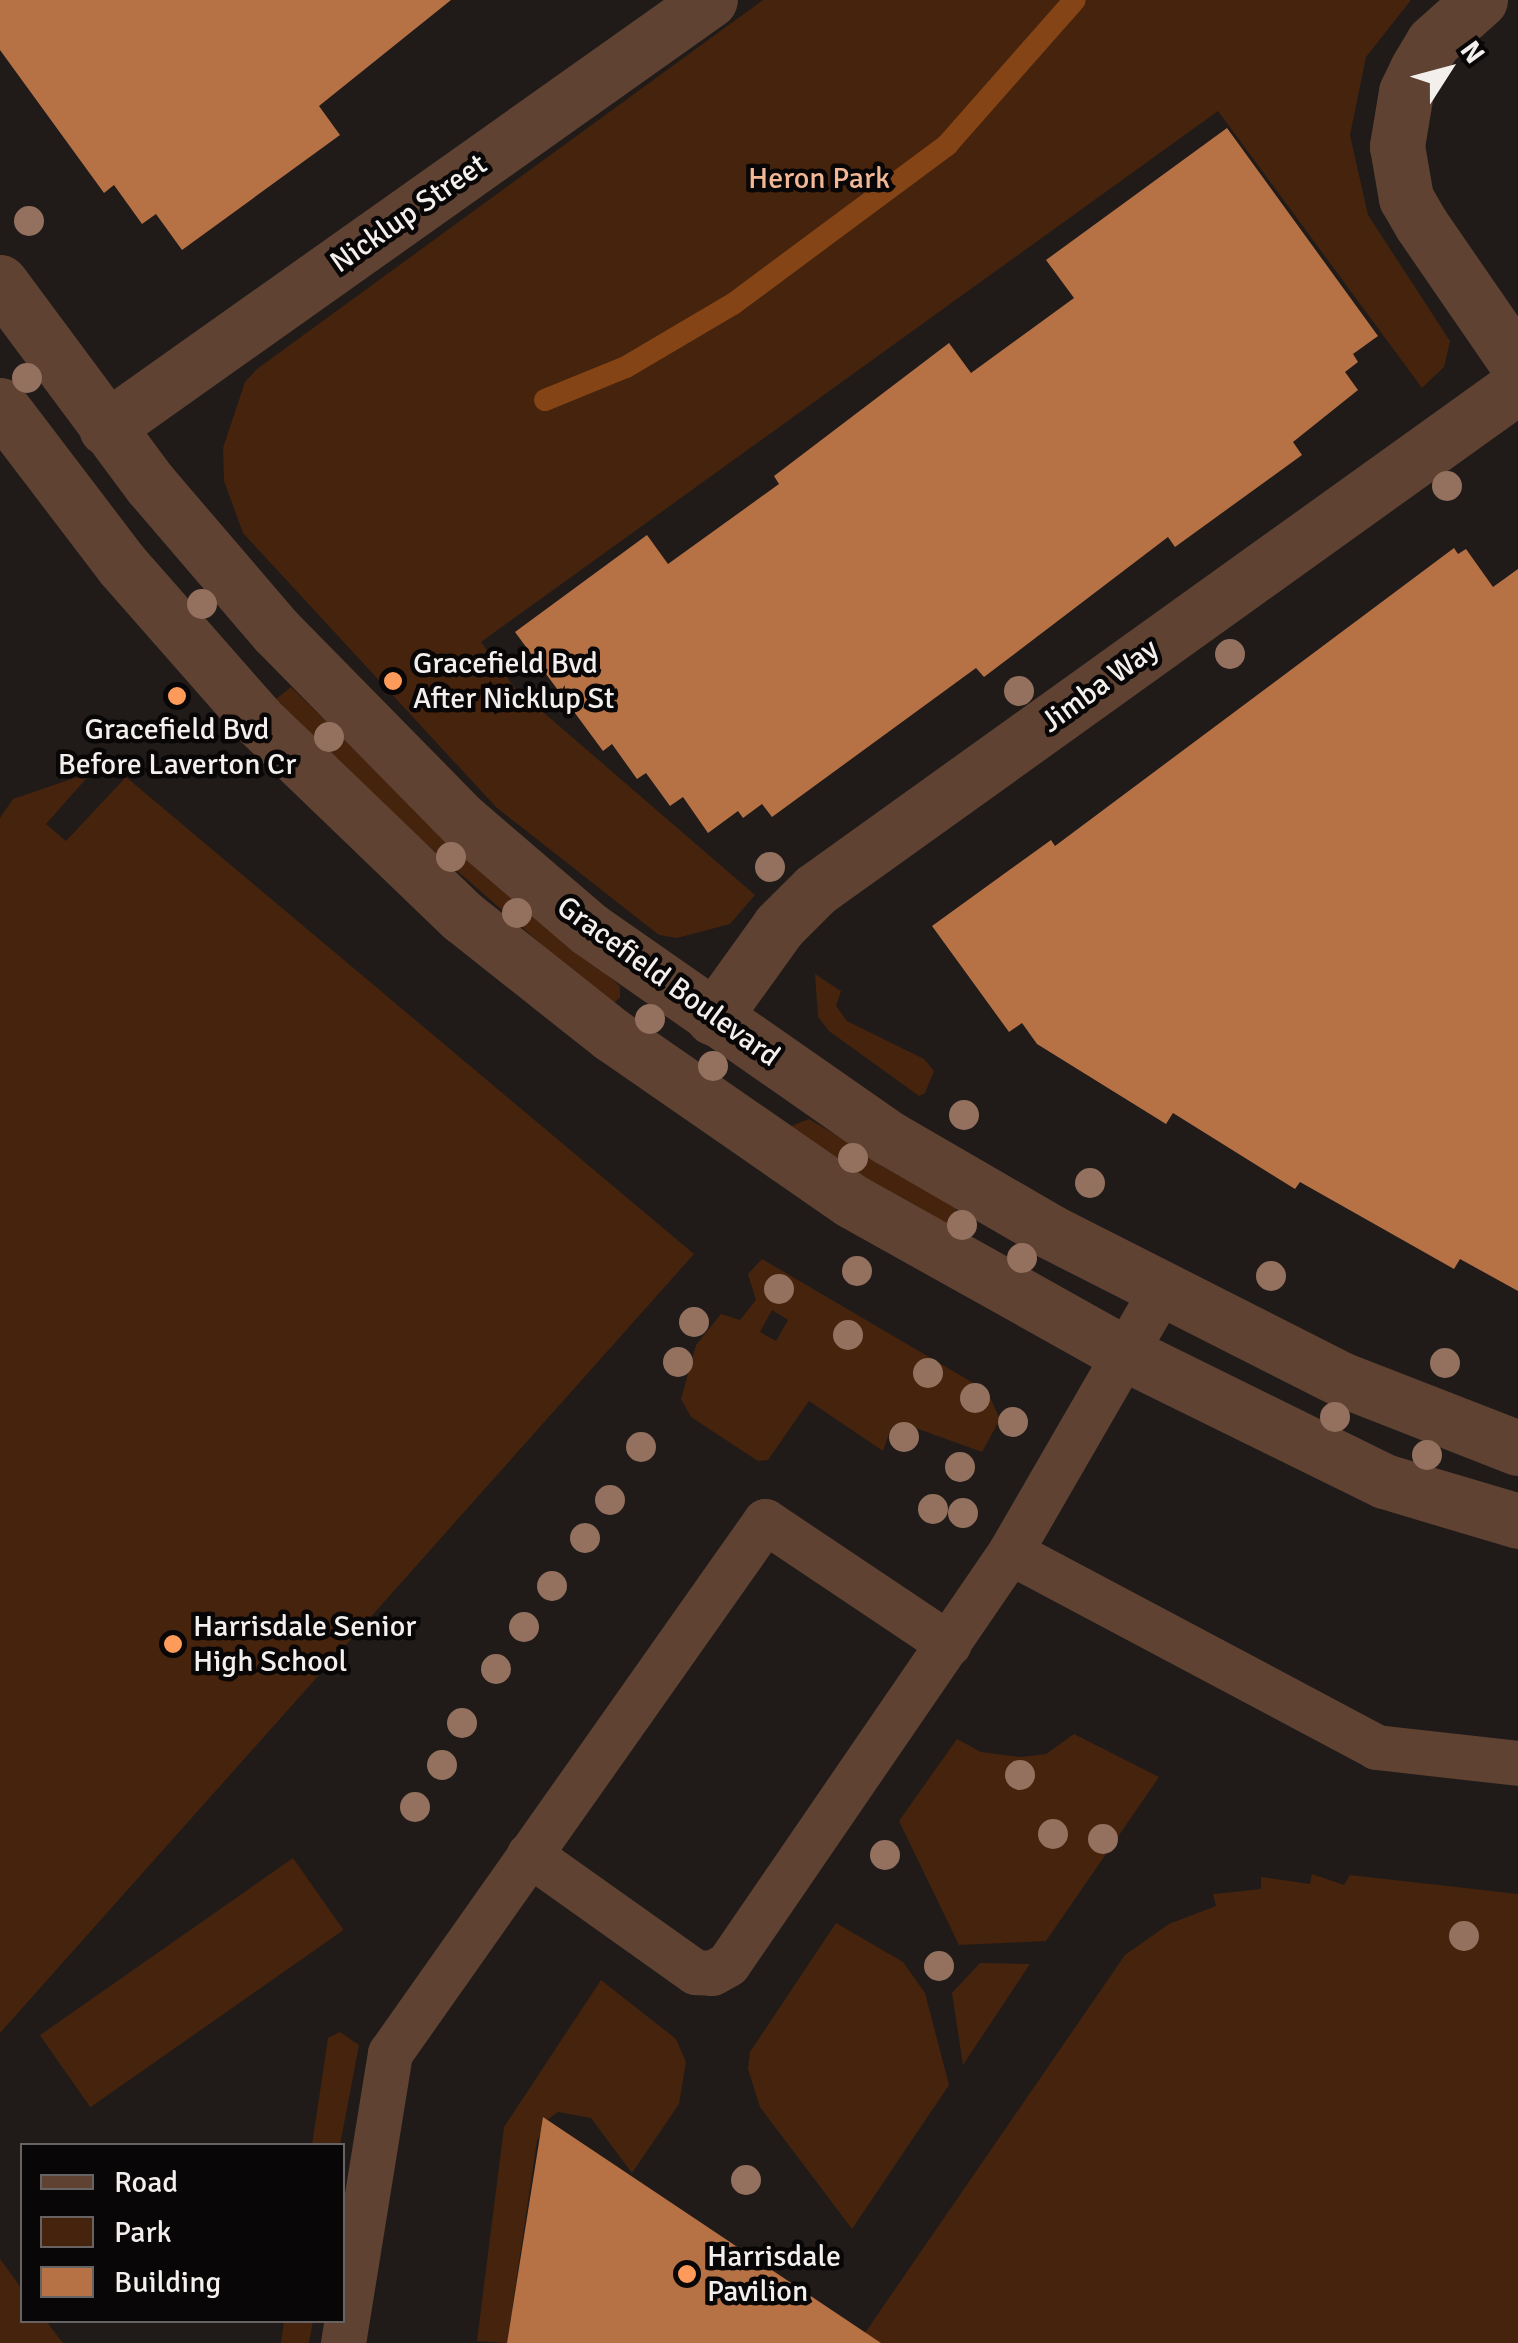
<!DOCTYPE html>
<html>
<head>
<meta charset="utf-8">
<style>
	body { margin:0 }
	#map { position:relative; width:1518px; height:2343px; overflow:hidden; background:#201b19; font-family:Signika,sans-serif }
	div>[style] { position:absolute }
	.green>* { inset:0; background:#45230d; transform-origin:0 0 }
	.stream>* { height:22px; margin:-11px; padding:0 11px; transform-origin:11px; border-radius:11px; background:#854415 }
	.building>* { inset:0; background:#b67145 }
	.service>* { height:45px; margin:-22.5px; padding:0 22.5px; transform-origin:22.5px; border-radius:22.5px; background:#5f4232 }
	.minor>* { height:55px; margin:-27.5px; padding:0 27.5px; transform-origin:27.5px; border-radius:27.5px; background:#5f4232 }
	.tertiary>* { height:55px; margin:-27.5px; padding:0 27.5px; transform-origin:27.5px; border-radius:27.5px; background:#5f4232 }
	.trees>* { width:30px; height:30px; margin:-15px; border-radius:50%; background:#94715e }
	.dots>* { width:28px; height:28px; translate:-50% -50%; box-sizing:border-box; border:5px solid #080606; border-radius:50% }
	span { translate:-50% -50%; white-space:nowrap; text-align:center; line-height:1.15; -webkit-text-stroke:9px #080606; paint-order:stroke }
	.park-label { font-size:30px; color:#f2b896 }
	.street-label { font-size:30px; color:#f2efed }
	.poi-label { font-size:30px; color:#f2efed }
	.left { translate:0 -50%; text-align:left }
	.legend { position:absolute; left:20px; top:2143px; width:325px; height:180px; box-sizing:border-box; background:#080606; border:2px solid #666362; margin:0; padding:12px 18px; list-style:none; font-size:30px; color:#f2efed }
	.legend li { display:flex; align-items:center; gap:20px; height:50px }
	.legend b { width:50px; border:2px solid #666362 }
	.north { position:absolute; left:1398px; top:20px; width:100px; height:100px; -webkit-text-stroke:8px #080606; paint-order:stroke; rotate:54deg; font-size:28px; font-weight:700; line-height:40px; text-align:center; color:#f2efed }
	.north::after { content:''; display:block; margin:auto; width:35px; height:45px; background:#f2efed; clip-path:polygon(50% 0,100% 100%,50% 72%,0 100%) }
</style>
</head>
<body>
<div id="map">
	<div class="green">
		<i style="clip-path:polygon(763px 0,1411px 0,1366px 57px,1350px 135px,1368px 215px,1450px 341px,1444px 367px,1422px 388px,1218px 111px,481px 642px,514px 687px,755px 895px,730px 924px,677px 938px,659px 935px,496px 807px,243px 533px,224px 481px,223px 448px,245px 382px,257px 369px)"></i>
		<i style="clip-path:polygon(291px 687px,423px 816px,620px 986px,620px 998px,613px 1003px,572px 971px,391px 813px,276px 699px)"></i>
		<i style="clip-path:polygon(92px 772px,46px 824px,66px 841px,126px 777px,694px 1254px,0 2033px,0 818px,13px 799px)"></i>
		<i style="clip-path:polygon(815px 974px,841px 991px,836px 1006px,847px 1021px,924px 1059px,934px 1071px,925px 1093px,919px 1096px,829px 1031px,818px 1017px)"></i>
		<i style="clip-path:polygon(809px 1119px,956px 1206px,956px 1224px,949px 1229px,810px 1145px,791px 1126px)"></i>
		<i style="clip-path:polygon(evenodd,762px 1259px,987px 1391px,1000px 1419px,982px 1452px,913px 1427px,891px 1428px,883px 1451px,809px 1401px,768px 1460px,758px 1461px,691px 1417px,681px 1399px,696px 1345px,721px 1314px,740px 1320px,756px 1300px,748px 1274px,762px 1259px,772px 1310px,788px 1320px,776px 1341px,760px 1332px,772px 1310px)"></i>
		<i style="clip-path:polygon(1074px 1734px,1159px 1777px,1046px 1941px,959px 1945px,899px 1821px,957px 1739px,981px 1752px,1021px 1757px,1046px 1754px)"></i>
		<i style="left:293px;top:1858px;width:88px;height:309px;rotate:55deg"></i>
		<i style="clip-path:polygon(1312px 1874px,1344px 1885px,1350px 1875px,1518px 1894px,1518px 2343px,858px 2343px,1125px 1955px,1169px 1924px,1216px 1906px,1213px 1894px,1261px 1889px,1261px 1877px,1310px 1884px)"></i>
		<i style="clip-path:polygon(836px 1923px,903px 1962px,925px 1993px,949px 2085px,852px 2229px,760px 2107px,748px 2069px,750px 2052px)"></i>
		<i style="clip-path:polygon(980px 1963px,1030px 1964px,963px 2065px,952px 1993px)"></i>
		<i style="clip-path:polygon(601px 1980px,676px 2039px,686px 2062px,679px 2104px,632px 2173px,591px 2118px,558px 2112px,547px 2120px,537px 2141px,507px 2343px,477px 2341px,504px 2127px)"></i>
		<i style="clip-path:polygon(340px 2032px,359px 2045px,340px 2145px,312px 2145px,328px 2038px)"></i>
		<i style="clip-path:polygon(0 2259px,22px 2289px,22px 2320px,46px 2321px,63px 2343px,0 2343px)"></i>
		<i style="clip-path:polygon(284px 2321px,313px 2321px,309px 2343px,281px 2343px)"></i>
	</div>
	<div class="stream">
		<i style="left:545px;top:400px;width:87px;rotate:-22.2deg"></i>
		<i style="left:626px;top:367px;width:124px;rotate:-30.5deg"></i>
		<i style="left:733px;top:304px;width:267px;rotate:-36.6deg"></i>
		<i style="left:947px;top:145px;width:193px;rotate:-48.6deg"></i>
	</div>
	<div class="building">
		<i style="clip-path:polygon(0 0,451px 0,319px 106px,340px 135px,182px 250px,156px 214px,142px 224px,114px 185px,104px 193px,0 50px)"></i>
		<i style="clip-path:polygon(1227px 128px,1378px 336px,1353px 354px,1358px 362px,1345px 372px,1358px 390px,1293px 442px,1302px 455px,1175px 547px,1168px 537px,984px 677px,976px 668px,772px 817px,762px 804px,743px 818px,738px 811px,708px 833px,683px 797px,670px 806px,646px 773px,637px 779px,612px 744px,603px 751px,515px 632px,647px 535px,668px 564px,779px 484px,774px 476px,949px 343px,971px 373px,1074px 298px,1046px 260px)"></i>
		<i style="clip-path:polygon(1454px 548px,1458px 554px,1466px 549px,1493px 587px,1518px 569px,1518px 1291px,1460px 1259px,1454px 1269px,1300px 1182px,1295px 1189px,1173px 1113px,1166px 1124px,1037px 1044px,1022px 1023px,1009px 1032px,932px 926px,1051px 840px,1055px 846px)"></i>
		<i style="clip-path:polygon(543px 2117px,881px 2343px,507px 2343px)"></i>
	</div>
	<div class="service">
		<i style="left:1010px;top:1552px;width:415px;rotate:28deg"></i>
		<i style="left:1376px;top:1747px;width:143px;rotate:6.4deg"></i>
		<i style="left:529px;top:1854px;width:204px;rotate:35.4deg"></i>
		<i style="left:695px;top:1972px;width:17px;rotate:3deg"></i>
		<i style="left:712px;top:1973px;width:18px;rotate:-29deg"></i>
		<i style="left:728px;top:1964px;width:499px;rotate:-55.6deg"></i>
		<i style="left:1010px;top:1552px;width:302px;rotate:-60deg"></i>
		<i style="left:343px;top:2343px;width:294px;rotate:-80.8deg"></i>
		<i style="left:390px;top:2053px;width:651px;rotate:-54.82deg"></i>
		<i style="left:765px;top:1521px;width:221px;rotate:33.8deg"></i>
	</div>
	<div class="minor">
		<i style="left:1480px;top:0;width:63px;rotate:138.2deg"></i>
		<i style="left:1433px;top:42px;width:31px;rotate:121deg"></i>
		<i style="left:1417px;top:69px;width:25px;rotate:116deg"></i>
		<i style="left:1406px;top:92px;width:55px;rotate:99.5deg"></i>
		<i style="left:1397px;top:146px;width:53px;rotate:80.2deg"></i>
		<i style="left:1406px;top:198px;width:30px;rotate:60deg"></i>
		<i style="left:1421px;top:224px;width:171px;rotate:55.5deg"></i>
		<i style="left:106px;top:428px;width:740px;rotate:-35.32deg"></i>
		<i style="left:713px;top:1018px;width:113px;rotate:-54.3deg"></i>
		<i style="left:779px;top:926px;width:51px;rotate:-45deg"></i>
		<i style="left:815px;top:890px;width:865px;rotate:-35.64deg"></i>
	</div>
	<div class="tertiary">
		<i style="left:0;top:282px;width:252px;rotate:53.4deg"></i>
		<i style="left:150px;top:484px;width:194px;rotate:49.4deg"></i>
		<i style="left:276px;top:631px;width:267px;rotate:45.5deg"></i>
		<i style="left:463px;top:821px;width:166px;rotate:40.6deg"></i>
		<i style="left:589px;top:929px;width:366px;rotate:34.9deg"></i>
		<i style="left:889px;top:1138px;width:187px;rotate:30.1deg"></i>
		<i style="left:1051px;top:1232px;width:325px;rotate:26.9deg"></i>
		<i style="left:1341px;top:1379px;width:190px;rotate:21.3deg"></i>
		<i style="left:0;top:405px;width:200px;rotate:52.7deg"></i>
		<i style="left:121px;top:564px;width:208px;rotate:48.7deg"></i>
		<i style="left:258px;top:720px;width:284px;rotate:43.9deg"></i>
		<i style="left:463px;top:917px;width:190px;rotate:38.4deg"></i>
		<i style="left:612px;top:1035px;width:290px;rotate:34.7deg"></i>
		<i style="left:850px;top:1200px;width:316px;rotate:29.2deg"></i>
		<i style="left:1126px;top:1354px;width:288px;rotate:26.2deg"></i>
		<i style="left:1384px;top:1481px;width:140px;rotate:16.6deg"></i>
	</div>
	<div class="trees">
		<i style="left:29px;top:221px"></i>
		<i style="left:27px;top:378px"></i>
		<i style="left:1447px;top:486px"></i>
		<i style="left:202px;top:604px"></i>
		<i style="left:1230px;top:654px"></i>
		<i style="left:1019px;top:691px"></i>
		<i style="left:329px;top:737px"></i>
		<i style="left:451px;top:857px"></i>
		<i style="left:770px;top:867px"></i>
		<i style="left:517px;top:913px"></i>
		<i style="left:650px;top:1019px"></i>
		<i style="left:713px;top:1066px"></i>
		<i style="left:964px;top:1115px"></i>
		<i style="left:853px;top:1158px"></i>
		<i style="left:1090px;top:1183px"></i>
		<i style="left:962px;top:1225px"></i>
		<i style="left:1022px;top:1258px"></i>
		<i style="left:857px;top:1271px"></i>
		<i style="left:1271px;top:1276px"></i>
		<i style="left:779px;top:1289px"></i>
		<i style="left:694px;top:1322px"></i>
		<i style="left:848px;top:1335px"></i>
		<i style="left:678px;top:1362px"></i>
		<i style="left:1445px;top:1363px"></i>
		<i style="left:928px;top:1373px"></i>
		<i style="left:975px;top:1398px"></i>
		<i style="left:1335px;top:1417px"></i>
		<i style="left:1013px;top:1422px"></i>
		<i style="left:904px;top:1437px"></i>
		<i style="left:641px;top:1447px"></i>
		<i style="left:1427px;top:1455px"></i>
		<i style="left:960px;top:1467px"></i>
		<i style="left:610px;top:1500px"></i>
		<i style="left:933px;top:1509px"></i>
		<i style="left:963px;top:1513px"></i>
		<i style="left:585px;top:1538px"></i>
		<i style="left:552px;top:1586px"></i>
		<i style="left:524px;top:1627px"></i>
		<i style="left:496px;top:1669px"></i>
		<i style="left:462px;top:1723px"></i>
		<i style="left:442px;top:1765px"></i>
		<i style="left:1020px;top:1775px"></i>
		<i style="left:415px;top:1807px"></i>
		<i style="left:1053px;top:1834px"></i>
		<i style="left:1103px;top:1839px"></i>
		<i style="left:885px;top:1855px"></i>
		<i style="left:1464px;top:1936px"></i>
		<i style="left:939px;top:1966px"></i>
		<i style="left:746px;top:2180px"></i>
	</div>
	<div class="dots">
		<i style="left:393px;top:681px;background:#ff9b5a"></i>
		<i style="left:177px;top:696px;background:#ff9b5a"></i>
		<i style="left:173px;top:1644px;background:#ff9b5a"></i>
		<i style="left:687px;top:2274px;background:#ff9b5a"></i>
	</div>
	<div class="park-label">
		<span style="left:819px;top:179px">Heron Park</span>
	</div>
	<div class="street-label">
		<span style="left:409px;top:214px;rotate:-35deg">Nicklup Street</span>
		<span style="left:1100px;top:686px;rotate:-36deg">Jimba Way</span>
		<span style="left:668px;top:982px;rotate:36deg">Gracefield Boulevard</span>
	</div>
	<div class="poi-label">
		<span class="left" style="left:413px;top:681px">Gracefield Bvd<br>After Nicklup St</span>
		<span style="left:177px;top:747px">Gracefield Bvd<br>Before Laverton Cr</span>
		<span class="left" style="left:193px;top:1644px">Harrisdale Senior<br>High School</span>
		<span class="left" style="left:707px;top:2274px">Harrisdale<br>Pavilion</span>
	</div>
	<ul class="legend">
	<li><b style="height:12px;background:#5f4232"></b>Road</li>
	<li><b style="height:28px;background:#45230d"></b>Park</li>
	<li><b style="height:28px;background:#b67145"></b>Building</li>
	</ul>
	<div class="north">N</div>
</div>
</body>
</html>
